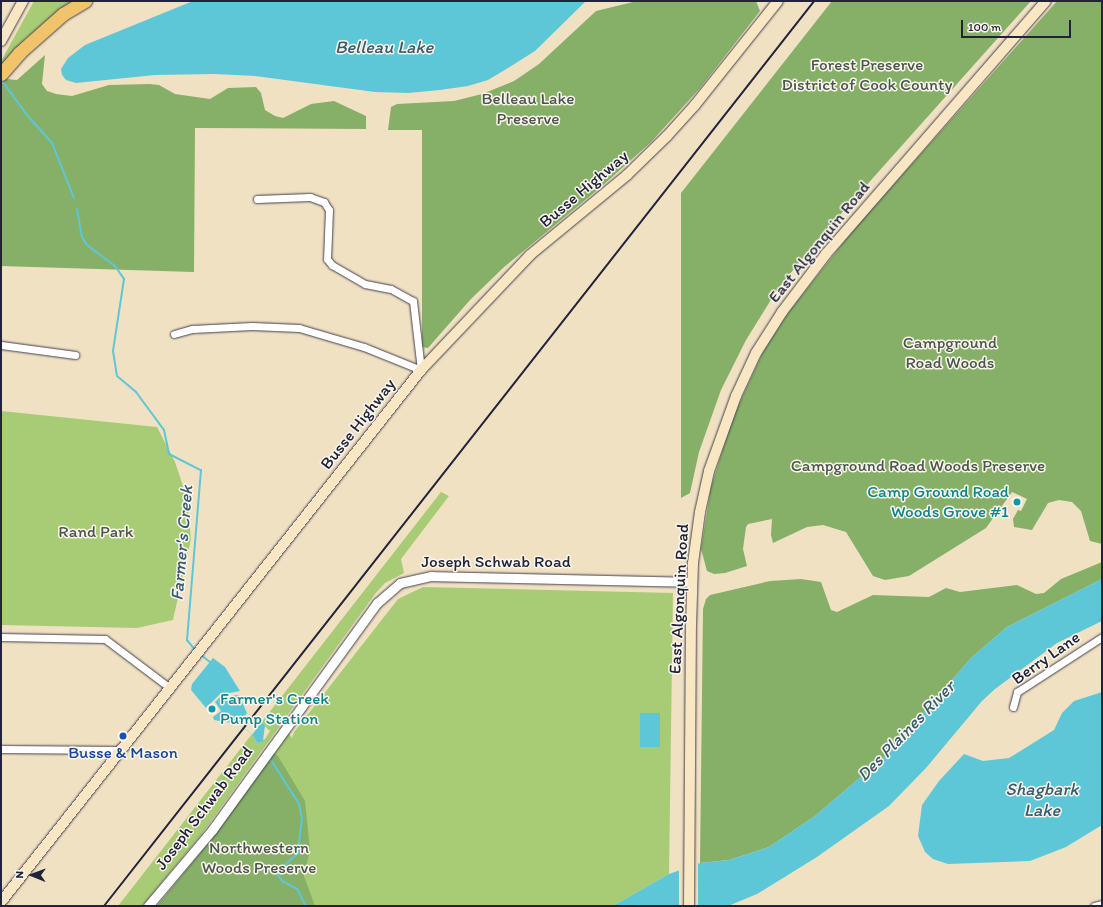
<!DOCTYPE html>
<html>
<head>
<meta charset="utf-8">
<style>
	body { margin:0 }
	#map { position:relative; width:1103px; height:907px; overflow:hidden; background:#f1e1c3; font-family:Itim,sans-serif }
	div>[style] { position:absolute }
	.green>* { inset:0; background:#a8cc76 }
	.forest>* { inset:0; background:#86b067 }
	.water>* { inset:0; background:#5dc7d8; transform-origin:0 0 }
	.pier>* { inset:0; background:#f1e1c3; transform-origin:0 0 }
	.stream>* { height:2px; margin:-1px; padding:0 1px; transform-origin:1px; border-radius:1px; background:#5dc7d8 }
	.roads { filter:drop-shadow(0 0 1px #413f4f) drop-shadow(0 0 1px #413f4f) }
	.minor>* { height:7px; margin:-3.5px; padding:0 3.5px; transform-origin:3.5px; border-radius:3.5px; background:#fff }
	.tertiary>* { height:9px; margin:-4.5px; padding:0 4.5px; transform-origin:4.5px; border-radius:4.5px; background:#fff }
	.secondary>* { height:10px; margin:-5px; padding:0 5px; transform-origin:5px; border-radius:5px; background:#f9e7c3 }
	.motorway>* { height:13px; margin:-6.5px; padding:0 6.5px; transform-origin:6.5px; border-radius:6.5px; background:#f1c36a }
	.rail>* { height:2px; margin:-1px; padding:0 1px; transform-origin:1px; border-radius:1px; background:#22223b }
	.dots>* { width:11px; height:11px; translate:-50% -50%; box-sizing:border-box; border:2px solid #fbf7ec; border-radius:50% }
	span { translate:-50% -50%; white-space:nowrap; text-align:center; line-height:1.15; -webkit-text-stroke:3px #fbf7ec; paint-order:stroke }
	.park-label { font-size:17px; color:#4a554d }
	.street-label { font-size:17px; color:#22223b }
	.culture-label { font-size:17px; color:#0d838f }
	.right { translate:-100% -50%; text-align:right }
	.left { translate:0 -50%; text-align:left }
	.transit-label { font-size:17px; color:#164399 }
	.water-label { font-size:18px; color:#375c72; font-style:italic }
	.frame { position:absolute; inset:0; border:2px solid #22223b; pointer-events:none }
	.north { position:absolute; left:12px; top:855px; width:40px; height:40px; -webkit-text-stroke:3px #fbf7ec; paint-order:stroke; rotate:271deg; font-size:11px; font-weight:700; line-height:16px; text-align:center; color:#22223b }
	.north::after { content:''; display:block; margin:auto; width:14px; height:18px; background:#22223b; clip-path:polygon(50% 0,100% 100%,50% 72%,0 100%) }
	.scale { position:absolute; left:961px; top:20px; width:110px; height:18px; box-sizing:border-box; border:2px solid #22223b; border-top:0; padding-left:5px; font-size:12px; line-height:14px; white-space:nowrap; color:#22223b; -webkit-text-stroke:3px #fbf7ec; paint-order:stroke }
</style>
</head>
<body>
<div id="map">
	<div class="green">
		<i style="clip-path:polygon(34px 1px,76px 1px,26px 38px,2px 64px,1px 61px)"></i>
		<i style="clip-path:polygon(1px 411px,157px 427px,175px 462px,187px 498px,191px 539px,173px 620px,137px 628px,1px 625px)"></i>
		<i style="clip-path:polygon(441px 492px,449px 496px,401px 559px,404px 573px,385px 583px,375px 594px,201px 835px,142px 906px,118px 906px,252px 734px,257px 743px,265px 739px,270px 731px,261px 723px)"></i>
		<i style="clip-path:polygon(423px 587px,673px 593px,669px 874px,613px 906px,157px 906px,219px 830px,288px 732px,292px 738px,294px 732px,398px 599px)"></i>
	</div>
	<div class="forest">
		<i style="clip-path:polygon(637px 1px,756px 1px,760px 11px,700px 88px,651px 142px,602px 186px,503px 268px,470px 300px,428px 348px,422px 347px,422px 130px,388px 130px,391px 107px,397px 104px,454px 101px,482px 94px,514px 81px,539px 64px,596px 11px)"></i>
		<i style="clip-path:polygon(832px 1px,1031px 1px,814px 244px,777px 290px,746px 340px,721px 390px,699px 452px,690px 493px,681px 498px,681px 193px)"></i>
		<i style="clip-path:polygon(1057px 1px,1102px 1px,1102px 544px,1090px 541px,1081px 511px,1072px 502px,1059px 500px,1048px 503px,1032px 530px,1014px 527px,1013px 519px,1018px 510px,1021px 511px,1027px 499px,1012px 492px,986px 528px,909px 576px,885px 580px,873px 576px,846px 532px,823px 525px,807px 527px,773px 543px,771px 535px,772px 519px,748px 524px,746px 527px,743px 549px,747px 566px,725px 573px,714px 574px,707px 571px,701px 549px,711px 487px,733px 417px,763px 352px,788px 313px,854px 229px)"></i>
		<i style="clip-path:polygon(45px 55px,42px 84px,47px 91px,56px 94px,72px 96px,109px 85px,150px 84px,159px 85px,175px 94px,210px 99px,228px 88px,256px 87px,261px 93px,265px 110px,275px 116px,283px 118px,311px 104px,334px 101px,366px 116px,366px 129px,195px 128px,194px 272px,1px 266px,1px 85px,6px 79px,17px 80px)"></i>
		<i style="clip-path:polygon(1102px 562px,1102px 579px,1007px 627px,971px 658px,889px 753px,815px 816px,769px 847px,729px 860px,700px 863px,703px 609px,706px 599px,710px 595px,770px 581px,801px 579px,821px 582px,831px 610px,837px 612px,873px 595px,929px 597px,946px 588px,960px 592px,1017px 585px,1036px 594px,1044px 593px,1061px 579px)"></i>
		<i style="clip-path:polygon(273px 753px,278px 756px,305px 801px,310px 850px,304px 876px,315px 906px,157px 906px,219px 830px)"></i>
	</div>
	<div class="water">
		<i style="clip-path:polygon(193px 1px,586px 1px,535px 51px,508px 68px,488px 80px,468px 86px,440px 90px,408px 93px,375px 92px,255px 76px,214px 74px,155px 75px,76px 83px,66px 80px,62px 75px,61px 69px,68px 58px,85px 45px)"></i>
		<i style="clip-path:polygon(1102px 579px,1102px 621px,1057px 643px,995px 689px,982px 701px,926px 768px,889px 806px,817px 857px,757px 894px,728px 906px,613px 906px,669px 874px,700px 863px,729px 860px,769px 847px,815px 816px,889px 753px,971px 658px,1007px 627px)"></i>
		<i style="clip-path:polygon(213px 658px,225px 667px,240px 691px,219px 695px,206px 708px,191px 690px,192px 684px)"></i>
		<i style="clip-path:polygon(1102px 692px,1102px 825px,1066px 847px,1030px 861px,948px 864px,933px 859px,925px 852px,918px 836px,922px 805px,939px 781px,964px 754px,983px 761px,1009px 758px,1054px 730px,1062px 713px,1074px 701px)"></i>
		<i style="clip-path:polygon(239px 695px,247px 713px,265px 725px,263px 741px,257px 743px,252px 734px,238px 724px,214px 720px,213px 717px,221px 711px,215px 702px,220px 697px)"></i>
		<i style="left:640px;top:713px;width:20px;height:34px"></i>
	</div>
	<div class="pier">
		<i style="left:247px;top:713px;width:17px;height:14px;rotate:36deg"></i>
		<i style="clip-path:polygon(698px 863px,698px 906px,679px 906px,679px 870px)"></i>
	</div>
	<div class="stream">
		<i style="left:3px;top:82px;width:41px;rotate:54deg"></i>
		<i style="left:27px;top:115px;width:38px;rotate:48deg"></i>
		<i style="left:52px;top:143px;width:59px;rotate:68.2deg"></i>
		<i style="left:77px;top:209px;width:28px;rotate:80deg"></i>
		<i style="left:82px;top:237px;width:9px;rotate:58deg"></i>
		<i style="left:87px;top:245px;width:35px;rotate:37deg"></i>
		<i style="left:115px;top:266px;width:16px;rotate:55deg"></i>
		<i style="left:124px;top:279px;width:73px;rotate:98.7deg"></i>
		<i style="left:113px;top:351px;width:25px;rotate:81deg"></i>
		<i style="left:117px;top:376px;width:25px;rotate:40deg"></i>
		<i style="left:136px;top:392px;width:47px;rotate:53.6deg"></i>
		<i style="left:164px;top:430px;width:25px;rotate:78deg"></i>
		<i style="left:169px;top:454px;width:36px;rotate:27deg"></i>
		<i style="left:201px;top:470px;width:171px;rotate:94.7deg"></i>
		<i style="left:187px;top:640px;width:14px;rotate:51deg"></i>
		<i style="left:201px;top:655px;width:11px;rotate:38deg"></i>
		<i style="left:271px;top:760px;width:52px;rotate:57.5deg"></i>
		<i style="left:299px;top:804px;width:14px;rotate:78deg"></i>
		<i style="left:302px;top:818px;width:35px;rotate:97deg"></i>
		<i style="left:298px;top:853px;width:25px;rotate:137deg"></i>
		<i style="left:280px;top:870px;width:5px;rotate:112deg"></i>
		<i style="left:278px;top:875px;width:7px;rotate:56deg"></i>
		<i style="left:282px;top:881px;width:17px;rotate:28deg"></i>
		<i style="left:297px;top:889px;width:19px;rotate:62deg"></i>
	</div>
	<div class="roads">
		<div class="minor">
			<i style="left:257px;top:199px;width:53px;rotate:-2.2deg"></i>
			<i style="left:310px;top:197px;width:15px;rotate:20deg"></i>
			<i style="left:324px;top:202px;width:9px;rotate:58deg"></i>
			<i style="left:329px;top:210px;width:49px;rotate:92.3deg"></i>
			<i style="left:327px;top:259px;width:8px;rotate:50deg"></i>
			<i style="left:332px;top:265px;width:38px;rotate:30deg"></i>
			<i style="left:365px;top:284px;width:26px;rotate:11deg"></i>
			<i style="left:391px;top:289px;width:25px;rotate:29deg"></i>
			<i style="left:413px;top:301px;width:69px;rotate:83.4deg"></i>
			<i style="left:174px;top:334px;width:19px;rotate:-16deg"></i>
			<i style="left:192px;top:329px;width:60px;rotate:-2.9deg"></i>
			<i style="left:252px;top:326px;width:47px;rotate:2.4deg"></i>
			<i style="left:299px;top:328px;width:68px;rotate:16.3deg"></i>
			<i style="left:364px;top:347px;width:61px;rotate:22deg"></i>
			<i style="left:1px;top:345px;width:75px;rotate:7.7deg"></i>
			<i style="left:1px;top:637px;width:104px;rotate:1.1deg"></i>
			<i style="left:105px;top:639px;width:81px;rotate:37deg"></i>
			<i style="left:1013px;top:707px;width:16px;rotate:-75deg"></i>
			<i style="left:1017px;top:692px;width:101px;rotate:-32.9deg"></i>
			<i style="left:1px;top:749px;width:119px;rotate:0.5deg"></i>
			<i style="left:1094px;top:906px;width:8px;rotate:-14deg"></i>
		</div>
		<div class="tertiary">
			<i style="left:148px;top:906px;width:99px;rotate:-49.9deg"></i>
			<i style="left:212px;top:830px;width:281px;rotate:-54deg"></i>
			<i style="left:377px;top:603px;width:30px;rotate:-41deg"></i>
			<i style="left:400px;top:583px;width:32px;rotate:-13deg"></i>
			<i style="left:431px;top:576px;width:261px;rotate:1.3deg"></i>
		</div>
		<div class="secondary">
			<i style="left:1px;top:41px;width:46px;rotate:-61.2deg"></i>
			<i style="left:1px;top:902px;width:678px;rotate:-51.71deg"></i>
			<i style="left:421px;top:370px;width:158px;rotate:-46.5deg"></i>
			<i style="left:530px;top:255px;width:126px;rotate:-39.5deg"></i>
			<i style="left:627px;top:175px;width:56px;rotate:-44.3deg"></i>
			<i style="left:667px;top:136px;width:42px;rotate:-47.9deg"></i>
			<i style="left:695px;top:105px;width:133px;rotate:-51.4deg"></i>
			<i style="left:689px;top:906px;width:280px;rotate:-89.6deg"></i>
			<i style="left:691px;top:626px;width:63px;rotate:-88.2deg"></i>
			<i style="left:693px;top:563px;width:51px;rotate:-82.2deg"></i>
			<i style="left:700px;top:512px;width:42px;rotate:-77.6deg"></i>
			<i style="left:709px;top:471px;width:80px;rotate:-70.2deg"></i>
			<i style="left:736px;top:396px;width:47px;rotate:-65.1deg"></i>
			<i style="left:756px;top:353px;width:49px;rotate:-57.6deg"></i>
			<i style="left:782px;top:312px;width:73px;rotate:-52.8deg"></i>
			<i style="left:826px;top:254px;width:335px;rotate:-49deg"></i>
		</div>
		<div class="motorway">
			<i style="left:1px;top:74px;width:28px;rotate:-49deg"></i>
			<i style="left:19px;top:53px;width:59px;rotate:-41.6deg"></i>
			<i style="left:63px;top:14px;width:26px;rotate:-31deg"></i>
		</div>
	</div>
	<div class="rail">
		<i style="left:104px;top:906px;width:1150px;rotate:-51.88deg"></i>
	</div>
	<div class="dots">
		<i style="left:1017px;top:502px;background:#0f9aa8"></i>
		<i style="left:212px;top:709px;background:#0f9aa8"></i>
		<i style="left:123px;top:736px;background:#1a4fb4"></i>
	</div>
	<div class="park-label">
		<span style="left:867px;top:75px">Forest Preserve<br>District of Cook County</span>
		<span style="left:528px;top:109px">Belleau Lake<br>Preserve</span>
		<span style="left:950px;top:353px">Campground<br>Road Woods</span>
		<span style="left:918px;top:466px">Campground Road Woods Preserve</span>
		<span style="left:96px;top:532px">Rand Park</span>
		<span style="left:259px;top:858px">Northwestern<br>Woods Preserve</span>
	</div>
	<div class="street-label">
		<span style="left:584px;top:189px;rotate:-40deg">Busse Highway</span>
		<span style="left:819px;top:242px;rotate:-51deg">East Algonquin Road</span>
		<span style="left:358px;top:424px;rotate:-52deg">Busse Highway</span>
		<span style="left:496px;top:562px">Joseph Schwab Road</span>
		<span style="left:679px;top:599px;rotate:-87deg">East Algonquin Road</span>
		<span style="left:1046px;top:658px;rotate:-35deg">Berry Lane</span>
		<span style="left:204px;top:808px;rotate:-53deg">Joseph Schwab Road</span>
	</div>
	<div class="culture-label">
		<span class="right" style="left:1009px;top:502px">Camp Ground Road<br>Woods Grove #1</span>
		<span class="left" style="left:220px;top:709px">Farmer's Creek<br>Pump Station</span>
	</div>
	<div class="transit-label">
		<span style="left:123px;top:753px">Busse &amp; Mason</span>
	</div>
	<div class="water-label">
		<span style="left:384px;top:47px">Belleau Lake</span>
		<span style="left:182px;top:543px;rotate:-85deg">Farmer's Creek</span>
		<span style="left:906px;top:731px;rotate:-46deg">Des Plaines River</span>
		<span style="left:1042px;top:800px">Shagbark<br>Lake</span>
	</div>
	<div class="frame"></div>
	<div class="north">N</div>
	<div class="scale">100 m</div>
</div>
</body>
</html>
